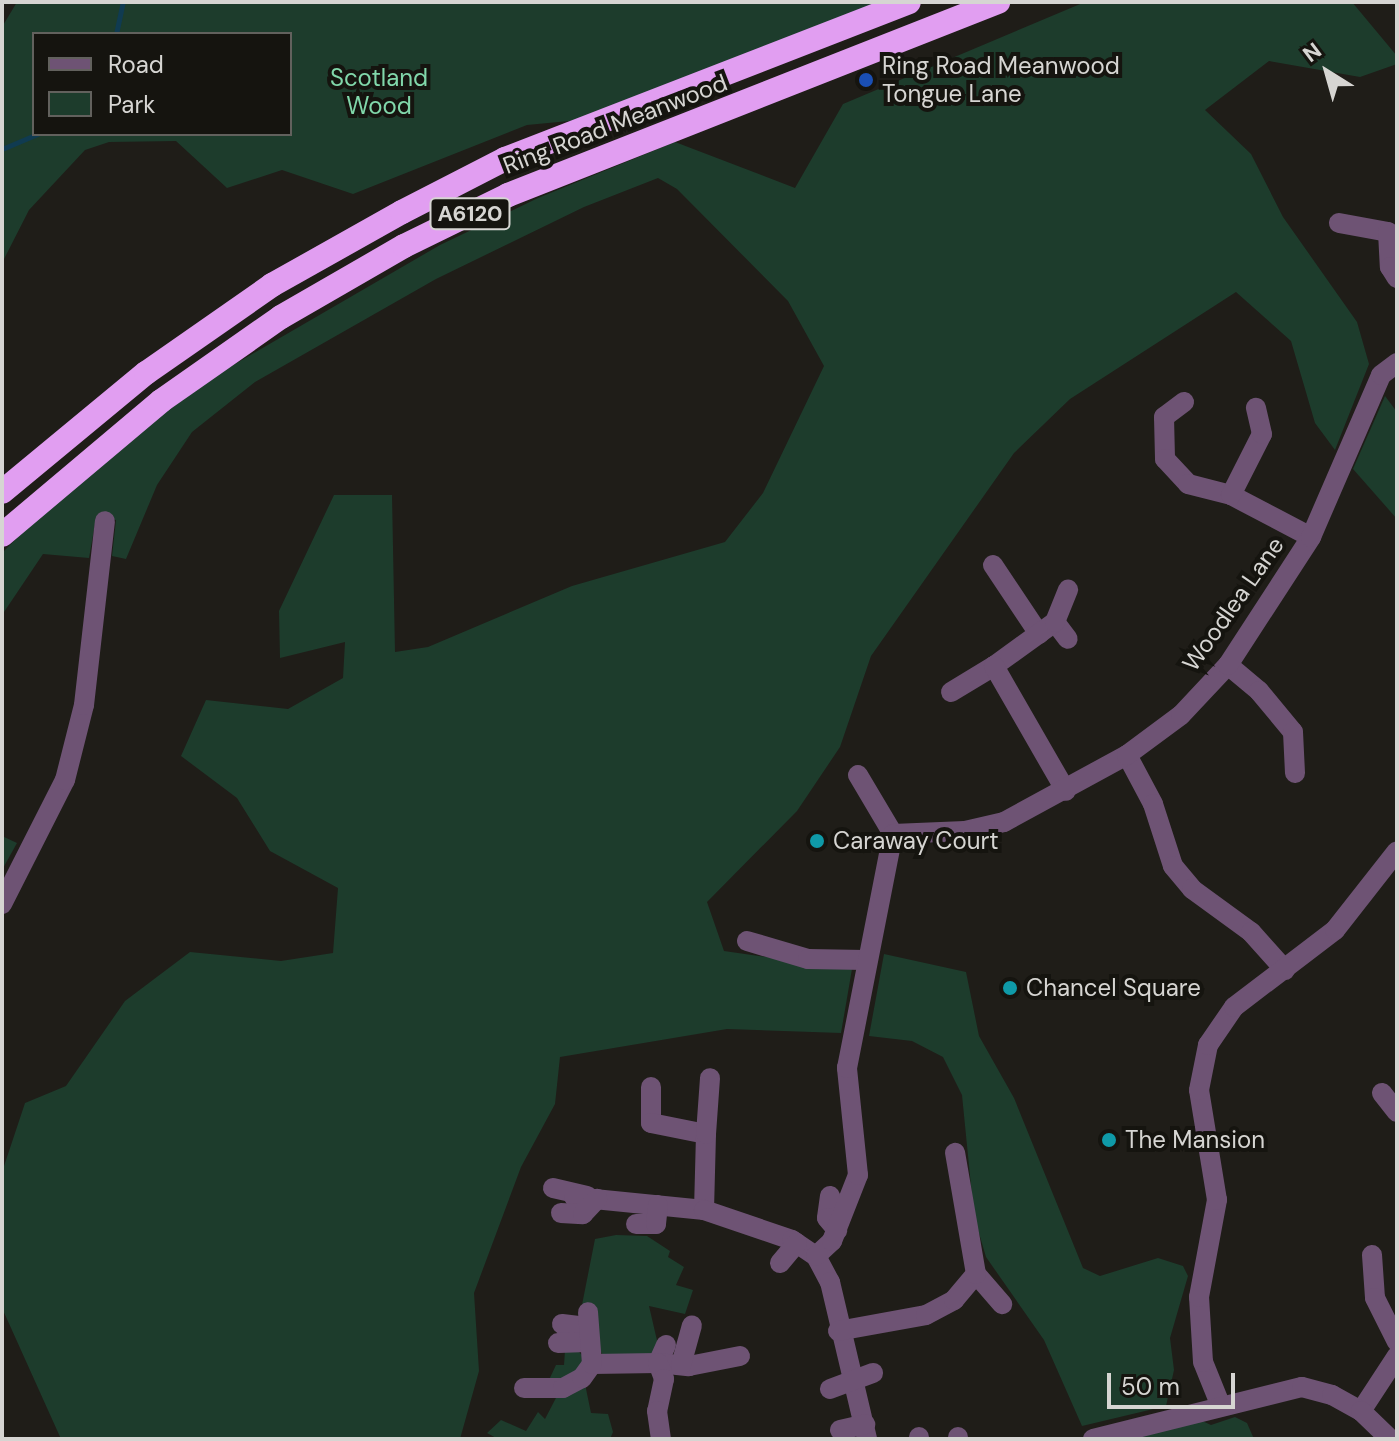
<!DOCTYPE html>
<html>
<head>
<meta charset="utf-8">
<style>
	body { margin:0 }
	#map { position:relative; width:1399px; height:1441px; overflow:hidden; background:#1f1d18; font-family:"DM Sans",sans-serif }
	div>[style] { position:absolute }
	.green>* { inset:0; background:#1d3c2c }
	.stream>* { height:5px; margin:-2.5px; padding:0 2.5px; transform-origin:2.5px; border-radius:2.5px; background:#103b51 }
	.minor>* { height:20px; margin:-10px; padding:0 10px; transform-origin:10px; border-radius:10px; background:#6e5374 }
	.highway>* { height:24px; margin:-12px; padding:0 12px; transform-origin:12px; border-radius:12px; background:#e19ef1 }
	.dots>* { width:22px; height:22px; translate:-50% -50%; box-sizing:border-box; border:4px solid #15140f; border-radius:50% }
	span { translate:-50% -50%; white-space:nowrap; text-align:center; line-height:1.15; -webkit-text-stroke:8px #15140f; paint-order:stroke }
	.shield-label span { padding:2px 6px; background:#15140f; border:2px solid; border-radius:6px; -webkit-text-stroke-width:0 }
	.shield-label { font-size:22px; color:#d6d5d2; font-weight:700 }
	.poi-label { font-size:24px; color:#d6d5d2 }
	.left { translate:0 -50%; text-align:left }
	.park-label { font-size:24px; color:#81d7aa }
	.street-label { font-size:24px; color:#d6d5d2 }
	.frame { position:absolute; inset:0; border:4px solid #d6d5d2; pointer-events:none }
	.legend { position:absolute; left:32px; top:32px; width:260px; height:104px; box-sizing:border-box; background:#15140f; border:2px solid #62615d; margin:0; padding:10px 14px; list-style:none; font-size:24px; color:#d6d5d2 }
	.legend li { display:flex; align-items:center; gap:16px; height:40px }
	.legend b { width:40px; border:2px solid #62615d }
	.north { position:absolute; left:1287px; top:32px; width:80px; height:80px; -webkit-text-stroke:6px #15140f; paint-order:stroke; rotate:323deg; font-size:22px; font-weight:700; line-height:32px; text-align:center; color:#d6d5d2 }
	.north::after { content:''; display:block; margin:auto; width:28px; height:36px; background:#d6d5d2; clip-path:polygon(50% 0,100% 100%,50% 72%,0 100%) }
	.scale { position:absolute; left:1107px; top:1373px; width:128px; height:36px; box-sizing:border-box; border:4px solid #d6d5d2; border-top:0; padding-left:10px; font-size:24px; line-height:28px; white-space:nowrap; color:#d6d5d2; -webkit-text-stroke:6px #15140f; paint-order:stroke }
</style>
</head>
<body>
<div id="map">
	<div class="green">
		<i style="clip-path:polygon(evenodd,17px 2px,909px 2px,611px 117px,527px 125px,353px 194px,282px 170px,227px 188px,176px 141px,109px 142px,85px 150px,29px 210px,2px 263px,2px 27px,17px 2px,34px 34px,290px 34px,290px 134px,34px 134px,34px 34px)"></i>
		<i style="clip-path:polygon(1085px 2px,1352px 2px,1397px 56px,1397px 64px,1360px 77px,1269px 61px,1205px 110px,1251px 154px,1283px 217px,1357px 322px,1369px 364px,1335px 450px,1315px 423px,1291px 341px,1236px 292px,1070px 399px,1014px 453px,871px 656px,840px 747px,797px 811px,707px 902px,724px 951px,852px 969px,841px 1033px,727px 1029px,560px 1057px,555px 1104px,521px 1167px,474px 1293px,479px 1371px,460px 1439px,61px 1439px,2px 1308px,2px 1172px,25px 1103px,66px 1086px,125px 1001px,190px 952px,281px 961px,333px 953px,338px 888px,270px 851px,237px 798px,181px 756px,206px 700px,288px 709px,343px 678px,345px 642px,280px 658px,279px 611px,334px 495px,392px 495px,395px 652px,428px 647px,572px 586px,725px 542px,763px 493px,824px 366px,788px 301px,677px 189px,658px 178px,584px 207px,436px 279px,255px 382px,192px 432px,157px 485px,126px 559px,112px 556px,116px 520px,96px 518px,89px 558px,43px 554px,2px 615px,2px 553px,46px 509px,138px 432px,223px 371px,440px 245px,538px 198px,675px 142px,795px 188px,843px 104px)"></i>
		<i style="clip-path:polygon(1385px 396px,1397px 412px,1397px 519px,1353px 469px)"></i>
		<i style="clip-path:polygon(2px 836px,17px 843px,2px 870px)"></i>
		<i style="clip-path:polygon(884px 954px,966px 972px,979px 1036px,1014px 1098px,1083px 1268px,1100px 1276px,1158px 1258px,1183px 1266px,1188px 1276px,1170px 1338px,1174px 1370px,1166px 1406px,1082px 1426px,1044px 1340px,986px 1257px,974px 1216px,962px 1095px,943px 1057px,912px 1041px,869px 1036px)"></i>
		<i style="clip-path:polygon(616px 1235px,647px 1236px,670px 1251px,668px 1257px,684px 1267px,676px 1285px,693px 1290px,685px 1314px,649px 1306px,659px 1349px,650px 1359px,606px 1362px,581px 1310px,595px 1239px)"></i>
		<i style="clip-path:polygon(565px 1350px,578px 1351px,585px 1358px,572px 1380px,548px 1382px,556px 1365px,564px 1365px)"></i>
		<i style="clip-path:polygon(585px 1384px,591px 1413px,608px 1414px,613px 1432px,610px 1439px,498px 1439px,487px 1433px,501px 1420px,526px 1431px,538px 1412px,545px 1419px,557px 1396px)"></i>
		<i style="clip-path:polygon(1235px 1417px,1247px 1423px,1254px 1439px,1127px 1439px,1198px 1419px,1211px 1425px)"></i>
	</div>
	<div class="stream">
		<i style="left:116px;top:34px;width:33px;rotate:-78deg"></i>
		<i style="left:2px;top:149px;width:39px;rotate:-23deg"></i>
	</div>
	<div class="minor">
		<i style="left:1339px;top:223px;width:50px;rotate:10.4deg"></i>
		<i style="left:1388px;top:232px;width:35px;rotate:87deg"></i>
		<i style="left:1390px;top:267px;width:13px;rotate:58deg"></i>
		<i style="left:1184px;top:402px;width:25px;rotate:143deg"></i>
		<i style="left:1164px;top:417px;width:42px;rotate:88.6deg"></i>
		<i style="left:1165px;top:459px;width:34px;rotate:47deg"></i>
		<i style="left:1188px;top:484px;width:44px;rotate:14.3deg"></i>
		<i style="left:1231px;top:495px;width:90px;rotate:27.7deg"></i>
		<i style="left:1231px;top:495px;width:68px;rotate:-63.1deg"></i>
		<i style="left:1262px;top:434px;width:27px;rotate:-103deg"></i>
		<i style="left:993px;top:565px;width:83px;rotate:56.3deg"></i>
		<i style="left:1055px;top:622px;width:21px;rotate:53deg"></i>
		<i style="left:1228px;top:665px;width:40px;rotate:40deg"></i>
		<i style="left:1259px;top:691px;width:53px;rotate:50.3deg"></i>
		<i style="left:1293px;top:732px;width:41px;rotate:87.2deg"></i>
		<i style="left:994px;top:666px;width:75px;rotate:-35.8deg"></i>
		<i style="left:1055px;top:622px;width:35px;rotate:-68deg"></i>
		<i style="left:951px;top:692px;width:50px;rotate:-31.2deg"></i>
		<i style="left:994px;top:666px;width:144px;rotate:60.1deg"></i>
		<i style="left:1127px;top:755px;width:55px;rotate:62deg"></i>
		<i style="left:1153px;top:804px;width:65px;rotate:72.1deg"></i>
		<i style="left:1173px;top:866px;width:30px;rotate:50deg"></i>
		<i style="left:1192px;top:889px;width:73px;rotate:36.1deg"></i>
		<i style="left:1251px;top:932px;width:51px;rotate:48.2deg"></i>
		<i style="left:858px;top:775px;width:69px;rotate:59.3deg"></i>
		<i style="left:893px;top:834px;width:72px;rotate:-2.4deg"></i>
		<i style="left:965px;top:831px;width:40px;rotate:-13deg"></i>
		<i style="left:1004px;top:822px;width:140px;rotate:-28.6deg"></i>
		<i style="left:1127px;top:755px;width:67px;rotate:-36.5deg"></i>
		<i style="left:1181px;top:715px;width:69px;rotate:-46.8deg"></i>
		<i style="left:1228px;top:665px;width:153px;rotate:-57deg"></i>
		<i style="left:1311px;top:537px;width:176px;rotate:-66.6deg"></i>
		<i style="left:1381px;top:375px;width:20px;rotate:-37deg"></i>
		<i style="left:2px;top:904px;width:139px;rotate:-63.1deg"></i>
		<i style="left:65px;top:780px;width:77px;rotate:-75.8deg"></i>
		<i style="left:84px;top:705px;width:185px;rotate:-83.5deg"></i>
		<i style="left:747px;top:941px;width:64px;rotate:16.4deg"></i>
		<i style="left:808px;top:959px;width:57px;rotate:1deg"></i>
		<i style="left:651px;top:1087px;width:36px;rotate:90deg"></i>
		<i style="left:651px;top:1123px;width:56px;rotate:11.3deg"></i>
		<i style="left:706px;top:1134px;width:76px;rotate:91.5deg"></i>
		<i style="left:1382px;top:1093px;width:24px;rotate:52deg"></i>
		<i style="left:706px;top:1134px;width:56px;rotate:-85.9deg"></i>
		<i style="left:553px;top:1188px;width:35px;rotate:13deg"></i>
		<i style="left:830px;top:1196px;width:22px;rotate:98deg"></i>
		<i style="left:827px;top:1218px;width:16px;rotate:50deg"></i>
		<i style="left:574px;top:1197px;width:131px;rotate:5.7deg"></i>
		<i style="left:704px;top:1210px;width:93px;rotate:18.8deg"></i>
		<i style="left:792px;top:1240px;width:29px;rotate:34deg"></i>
		<i style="left:816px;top:1256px;width:30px;rotate:62deg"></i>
		<i style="left:830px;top:1282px;width:161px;rotate:76.7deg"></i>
		<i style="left:561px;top:1213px;width:22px;rotate:3deg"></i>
		<i style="left:583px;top:1214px;width:21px;rotate:-47deg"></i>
		<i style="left:636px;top:1224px;width:20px"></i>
		<i style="left:656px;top:1224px;width:19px;rotate:-84deg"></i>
		<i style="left:1372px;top:1255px;width:43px;rotate:86deg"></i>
		<i style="left:1375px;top:1298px;width:49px;rotate:63.4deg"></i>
		<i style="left:816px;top:1256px;width:22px;rotate:-43deg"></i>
		<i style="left:832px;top:1241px;width:71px;rotate:-68.5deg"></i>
		<i style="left:858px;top:1175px;width:108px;rotate:-95.9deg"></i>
		<i style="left:847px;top:1068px;width:238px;rotate:-78.9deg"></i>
		<i style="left:780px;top:1263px;width:26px;rotate:-50deg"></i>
		<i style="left:976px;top:1274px;width:40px;rotate:49deg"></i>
		<i style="left:562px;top:1324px;width:25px;rotate:7deg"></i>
		<i style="left:838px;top:1331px;width:89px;rotate:-10.3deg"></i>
		<i style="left:926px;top:1315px;width:32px;rotate:-28deg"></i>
		<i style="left:954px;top:1300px;width:34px;rotate:-50deg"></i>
		<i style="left:976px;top:1274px;width:123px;rotate:-99.8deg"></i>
		<i style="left:558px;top:1343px;width:29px;rotate:-2deg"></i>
		<i style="left:666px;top:1345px;width:20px;rotate:114deg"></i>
		<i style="left:658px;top:1363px;width:31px;rotate:6deg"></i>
		<i style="left:689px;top:1366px;width:52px;rotate:-11.1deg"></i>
		<i style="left:592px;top:1364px;width:66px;rotate:-0.9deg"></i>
		<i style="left:658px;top:1363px;width:17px;rotate:69deg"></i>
		<i style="left:664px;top:1379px;width:33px;rotate:102deg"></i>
		<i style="left:657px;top:1411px;width:28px;rotate:82deg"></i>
		<i style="left:681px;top:1365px;width:41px;rotate:-74.6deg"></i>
		<i style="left:524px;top:1388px;width:39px"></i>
		<i style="left:563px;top:1388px;width:21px;rotate:-28deg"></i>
		<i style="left:582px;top:1378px;width:17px;rotate:-54deg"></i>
		<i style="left:592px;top:1364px;width:52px;rotate:-94.4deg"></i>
		<i style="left:830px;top:1389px;width:46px;rotate:-20.4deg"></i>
		<i style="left:1220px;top:1404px;width:45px;rotate:-112deg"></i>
		<i style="left:1203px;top:1362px;width:65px;rotate:-93.5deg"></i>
		<i style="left:1199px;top:1297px;width:99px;rotate:-79.5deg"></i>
		<i style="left:1217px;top:1200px;width:111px;rotate:-99.3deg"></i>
		<i style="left:1199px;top:1090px;width:46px;rotate:-78.7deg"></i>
		<i style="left:1208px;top:1045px;width:46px;rotate:-55.6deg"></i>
		<i style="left:1234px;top:1007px;width:127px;rotate:-37.3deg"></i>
		<i style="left:1335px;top:930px;width:100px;rotate:-51.9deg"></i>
		<i style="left:1361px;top:1411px;width:66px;rotate:-56.8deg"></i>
		<i style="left:840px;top:1430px;width:26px;rotate:-13deg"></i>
		<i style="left:919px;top:1439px;width:2px;rotate:-90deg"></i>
		<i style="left:958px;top:1439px;width:2px;rotate:-90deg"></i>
		<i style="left:1093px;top:1439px;width:215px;rotate:-14deg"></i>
		<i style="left:1302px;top:1387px;width:31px;rotate:15deg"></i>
		<i style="left:1332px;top:1395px;width:33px;rotate:29deg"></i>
		<i style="left:1361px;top:1411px;width:40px;rotate:44deg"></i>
	</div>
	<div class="highway">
		<i style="left:2px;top:492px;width:187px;rotate:-39.6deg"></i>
		<i style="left:146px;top:373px;width:154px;rotate:-34.9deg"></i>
		<i style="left:272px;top:285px;width:149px;rotate:-29.3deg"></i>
		<i style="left:402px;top:212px;width:116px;rotate:-27.2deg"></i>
		<i style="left:505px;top:159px;width:433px;rotate:-21.2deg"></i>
		<i style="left:2px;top:535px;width:208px;rotate:-40.1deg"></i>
		<i style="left:161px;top:401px;width:146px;rotate:-35deg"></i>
		<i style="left:281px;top:317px;width:142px;rotate:-30deg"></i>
		<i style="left:404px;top:246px;width:116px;rotate:-26.1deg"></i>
		<i style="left:508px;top:195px;width:527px;rotate:-21.5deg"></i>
	</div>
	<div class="dots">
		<i style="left:866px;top:80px;background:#1a4fb4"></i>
		<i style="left:817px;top:841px;background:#0f9aa8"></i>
		<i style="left:1010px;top:988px;background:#0f9aa8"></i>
		<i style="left:1109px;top:1140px;background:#0f9aa8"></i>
	</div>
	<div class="shield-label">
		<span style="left:470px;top:214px">A6120</span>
	</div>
	<div class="poi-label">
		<span class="left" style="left:882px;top:80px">Ring Road Meanwood<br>Tongue Lane</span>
		<span class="left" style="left:833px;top:841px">Caraway Court</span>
		<span class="left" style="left:1026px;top:988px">Chancel Square</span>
		<span class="left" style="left:1125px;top:1140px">The Mansion</span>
	</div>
	<div class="park-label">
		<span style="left:379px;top:92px">Scotland<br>Wood</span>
	</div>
	<div class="street-label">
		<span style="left:615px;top:124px;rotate:-21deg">Ring Road Meanwood</span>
		<span style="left:1233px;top:604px;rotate:-55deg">Woodlea Lane</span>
	</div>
	<div class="frame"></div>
	<ul class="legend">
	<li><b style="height:10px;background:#6e5374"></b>Road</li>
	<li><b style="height:22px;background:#1d3c2c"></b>Park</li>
	</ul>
	<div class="north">N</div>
	<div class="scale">50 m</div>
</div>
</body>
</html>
